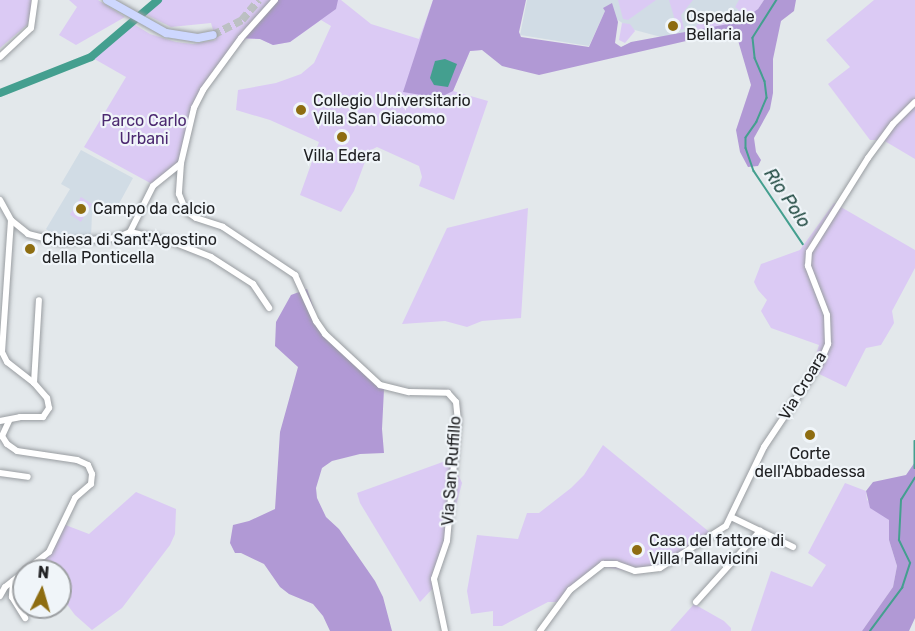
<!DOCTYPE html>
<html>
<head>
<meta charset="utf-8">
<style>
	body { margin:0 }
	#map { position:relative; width:915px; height:631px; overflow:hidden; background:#e3e8eb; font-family:Rubik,sans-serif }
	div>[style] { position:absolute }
	.built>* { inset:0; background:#d1dce5 }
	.green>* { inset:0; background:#dbcaf4; transform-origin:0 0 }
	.forest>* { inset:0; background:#b199d5 }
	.water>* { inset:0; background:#449f8f }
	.stream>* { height:1.5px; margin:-0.75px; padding:0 0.75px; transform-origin:0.75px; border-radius:0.75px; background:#449f8f }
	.river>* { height:8px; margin:-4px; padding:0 4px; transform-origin:4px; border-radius:4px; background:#449f8f }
	.major-tunnel>* { height:8px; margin-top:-4px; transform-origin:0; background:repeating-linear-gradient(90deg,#bcc0c3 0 8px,transparent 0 12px) }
	.roads { filter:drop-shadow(0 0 2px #999da1) drop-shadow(0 0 2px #999da1) }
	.minor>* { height:6px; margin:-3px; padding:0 3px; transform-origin:3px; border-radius:3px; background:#fff }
	.major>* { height:8px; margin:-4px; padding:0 4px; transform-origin:4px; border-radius:4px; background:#cdd7fe }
	.dots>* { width:16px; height:16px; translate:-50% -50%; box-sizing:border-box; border:3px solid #f0f5f9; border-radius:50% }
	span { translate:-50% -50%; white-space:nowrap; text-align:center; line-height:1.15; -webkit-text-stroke:4.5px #f0f5f9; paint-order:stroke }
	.poi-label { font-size:16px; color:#202123 }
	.left { translate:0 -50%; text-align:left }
	.park-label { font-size:16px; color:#4c2971 }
	.street-label { font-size:16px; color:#202123 }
	.water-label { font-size:18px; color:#224b43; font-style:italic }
	.north { position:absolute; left:12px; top:559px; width:60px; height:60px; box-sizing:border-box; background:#f0f5f9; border:2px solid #9da0a3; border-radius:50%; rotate:5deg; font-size:16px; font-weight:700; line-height:24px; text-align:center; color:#202123 }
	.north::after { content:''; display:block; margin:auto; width:21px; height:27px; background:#8e6d11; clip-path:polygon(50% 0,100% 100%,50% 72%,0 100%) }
</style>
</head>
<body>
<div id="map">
	<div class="built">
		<i style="clip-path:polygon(527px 0,764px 0,739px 22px,661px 37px,631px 29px,605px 11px,589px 46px,520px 35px)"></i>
		<i style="clip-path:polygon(81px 150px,133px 178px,115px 211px,97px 203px,92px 214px,91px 237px,55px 237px,46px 229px,70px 189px,61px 184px)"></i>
	</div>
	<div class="green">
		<i style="clip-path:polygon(0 0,31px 0,32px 9px,28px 24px,0 48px)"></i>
		<i style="clip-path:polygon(69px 0,98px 0,125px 17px,76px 45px,59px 35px,77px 7px)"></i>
		<i style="clip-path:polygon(158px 0,341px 0,371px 24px,419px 39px,433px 0,482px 50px,470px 51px,453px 91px,488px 101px,454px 200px,419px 186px,422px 177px,419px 166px,377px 147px,369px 151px,354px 191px,341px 212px,300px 195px,319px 142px,270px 120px,236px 110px,238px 90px,276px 83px,301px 74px,314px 63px,331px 26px,321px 20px,290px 42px,273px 45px,260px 39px,246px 39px,228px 55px,196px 103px,185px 158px,152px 184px,84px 147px,126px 77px,91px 57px,132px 23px,150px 34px,176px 42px,193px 44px,216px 40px,211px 23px,171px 27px,143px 13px)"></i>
		<i style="clip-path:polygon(618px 0,656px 0,628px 20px,623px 19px)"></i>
		<i style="clip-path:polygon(669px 0,693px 0,681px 15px,684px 29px,678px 30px)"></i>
		<i style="clip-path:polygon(739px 0,764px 0,758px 9px,739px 22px,693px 31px,700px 20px,695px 17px,697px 13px,716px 22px,719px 18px,726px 21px,739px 10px,735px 7px)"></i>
		<i style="clip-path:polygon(874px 0,915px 0,915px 159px,883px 140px,870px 140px,828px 84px,850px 67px,826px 40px)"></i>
		<i style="clip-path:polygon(622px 23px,630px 24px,635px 31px,625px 43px,619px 40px)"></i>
		<i style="left:81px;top:197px;width:13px;height:21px;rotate:32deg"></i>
		<i style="clip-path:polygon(834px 203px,915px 250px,915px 268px,892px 311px,894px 323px,881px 345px,866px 348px,846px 387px,811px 370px,819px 345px,771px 328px,761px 311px,767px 300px,758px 290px,754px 282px,761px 264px,800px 250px)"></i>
		<i style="clip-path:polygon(528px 208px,521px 318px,482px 321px,467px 327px,445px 321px,402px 324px,447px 228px)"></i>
		<i style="clip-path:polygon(603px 445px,713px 535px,658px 566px,632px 572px,605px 567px,595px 570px,583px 576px,558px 602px,548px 602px,502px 626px,493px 626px,493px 611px,471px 614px,467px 591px,477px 535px,518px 539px,527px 513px,539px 513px,571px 488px,584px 475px)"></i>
		<i style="clip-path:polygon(451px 459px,462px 483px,435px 586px,420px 602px,360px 503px,357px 493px)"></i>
		<i style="clip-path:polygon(845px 483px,866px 491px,867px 500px,889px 520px,889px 540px,897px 566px,893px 587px,862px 631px,751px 631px,771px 571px,812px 587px,826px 565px,808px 553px)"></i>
		<i style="clip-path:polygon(136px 492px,176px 509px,175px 534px,170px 545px,122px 608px,92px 630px,75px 615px,60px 595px,60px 571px,42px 571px,42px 560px,63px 524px,89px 534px)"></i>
		<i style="clip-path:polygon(694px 604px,724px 621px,731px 628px,731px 631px,670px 631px)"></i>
	</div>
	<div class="forest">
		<i style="clip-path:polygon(276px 0,338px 0,336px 9px,290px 42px,273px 45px,260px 39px,243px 38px)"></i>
		<i style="clip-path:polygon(433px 0,526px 0,519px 32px,521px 37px,589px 47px,605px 11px,603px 8px,612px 3px,618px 22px,615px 43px,621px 47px,631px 42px,739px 22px,758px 9px,764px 0,796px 0,794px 11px,781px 21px,773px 59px,773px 93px,770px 109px,754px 138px,756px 152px,761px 160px,758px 166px,748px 167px,740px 152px,736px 130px,751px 85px,737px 37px,738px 29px,539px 75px,502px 66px,482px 50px,470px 51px,453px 91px,439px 98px,403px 92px)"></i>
		<i style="clip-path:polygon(307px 289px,321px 329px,366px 375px,384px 389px,382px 429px,384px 453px,360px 454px,332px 461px,322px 468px,316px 488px,317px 498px,326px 517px,339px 529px,375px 581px,383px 597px,392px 631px,330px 631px,323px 616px,313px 604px,289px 594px,280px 587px,264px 564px,241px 553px,235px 553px,230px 543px,233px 525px,249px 521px,275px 509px,280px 432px,298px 367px,275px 346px,276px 322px,291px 295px)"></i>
		<i style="clip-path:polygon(915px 462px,915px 618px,909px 631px,862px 631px,893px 587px,897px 566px,889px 540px,889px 520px,870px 508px,866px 491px,873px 482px,906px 475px)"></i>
	</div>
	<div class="water">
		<i style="clip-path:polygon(445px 59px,457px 64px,448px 87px,434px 85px,430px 78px,435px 61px)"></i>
	</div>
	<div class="stream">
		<i style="left:777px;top:0;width:45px;rotate:122.3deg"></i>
		<i style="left:753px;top:38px;width:20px;rotate:84deg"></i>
		<i style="left:755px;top:58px;width:25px;rotate:67deg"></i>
		<i style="left:765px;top:81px;width:17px;rotate:83deg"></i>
		<i style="left:767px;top:98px;width:26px;rotate:113deg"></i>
		<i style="left:757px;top:122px;width:19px;rotate:125deg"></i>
		<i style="left:746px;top:138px;width:10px;rotate:90deg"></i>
		<i style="left:746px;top:148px;width:24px;rotate:71deg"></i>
		<i style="left:754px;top:171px;width:88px;rotate:56.1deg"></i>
		<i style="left:915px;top:441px;width:27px;rotate:90deg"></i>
		<i style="left:870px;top:631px;width:54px;rotate:-53.3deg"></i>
		<i style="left:902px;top:588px;width:26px;rotate:-72deg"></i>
		<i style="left:910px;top:563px;width:25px;rotate:-116deg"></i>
		<i style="left:899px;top:540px;width:40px;rotate:-87.1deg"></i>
		<i style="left:901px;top:500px;width:26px;rotate:-58deg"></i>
	</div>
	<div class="river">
		<i style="left:0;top:93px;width:98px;rotate:-21.6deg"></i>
		<i style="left:91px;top:57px;width:88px;rotate:-40.4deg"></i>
	</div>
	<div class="major-tunnel">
		<i style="left:213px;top:35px;width:33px;rotate:-27deg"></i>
		<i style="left:242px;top:20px;width:26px;rotate:-50deg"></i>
	</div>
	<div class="roads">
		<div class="minor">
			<i style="left:0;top:57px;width:42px;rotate:-43.1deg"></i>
			<i style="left:31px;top:28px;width:28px;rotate:-82deg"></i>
			<i style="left:181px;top:163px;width:57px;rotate:-76.7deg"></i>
			<i style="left:194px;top:108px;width:20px;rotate:-63deg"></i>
			<i style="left:203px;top:90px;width:64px;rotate:-53.8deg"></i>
			<i style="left:241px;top:38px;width:51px;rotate:-48.2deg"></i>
			<i style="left:0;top:200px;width:23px;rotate:61deg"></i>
			<i style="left:11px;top:220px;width:22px;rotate:39deg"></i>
			<i style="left:28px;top:234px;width:34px;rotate:14deg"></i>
			<i style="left:61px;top:242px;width:55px;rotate:-4.2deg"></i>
			<i style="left:116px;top:238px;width:15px;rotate:-23deg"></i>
			<i style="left:130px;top:232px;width:51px;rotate:-63.4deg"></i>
			<i style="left:153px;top:186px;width:36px;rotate:-39deg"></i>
			<i style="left:181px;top:163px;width:31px;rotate:94deg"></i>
			<i style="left:179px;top:194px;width:18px;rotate:68deg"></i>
			<i style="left:186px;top:211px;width:12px;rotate:35deg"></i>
			<i style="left:196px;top:218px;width:28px;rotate:18deg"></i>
			<i style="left:223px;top:227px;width:87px;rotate:33.7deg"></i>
			<i style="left:295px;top:275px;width:51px;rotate:65.5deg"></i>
			<i style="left:316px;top:321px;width:16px;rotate:55deg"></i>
			<i style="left:325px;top:334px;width:75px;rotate:42.8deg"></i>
			<i style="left:380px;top:385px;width:30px;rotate:14deg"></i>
			<i style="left:409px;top:392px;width:39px;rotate:1deg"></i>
			<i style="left:448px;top:393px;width:12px;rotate:48deg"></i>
			<i style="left:456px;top:402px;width:18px;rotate:84deg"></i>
			<i style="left:458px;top:420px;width:121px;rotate:95.2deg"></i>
			<i style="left:447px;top:541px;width:40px;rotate:108.9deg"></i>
			<i style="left:434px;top:579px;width:53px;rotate:78.1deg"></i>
			<i style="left:130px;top:232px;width:44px;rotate:13.1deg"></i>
			<i style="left:173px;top:242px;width:41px;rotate:21.5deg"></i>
			<i style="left:211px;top:257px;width:50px;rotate:32.7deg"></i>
			<i style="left:253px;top:284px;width:29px;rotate:56deg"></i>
			<i style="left:34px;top:383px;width:83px;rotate:-86.6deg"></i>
			<i style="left:0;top:421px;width:20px;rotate:-11deg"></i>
			<i style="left:20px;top:417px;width:23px"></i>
			<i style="left:43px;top:417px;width:11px;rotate:-56deg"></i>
			<i style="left:49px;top:408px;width:10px;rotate:-101deg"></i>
			<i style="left:47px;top:398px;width:20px;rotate:-131deg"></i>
			<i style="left:34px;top:383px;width:34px;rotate:-142deg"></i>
			<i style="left:7px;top:362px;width:11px;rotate:-117deg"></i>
			<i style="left:2px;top:352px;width:132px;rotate:-86.1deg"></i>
			<i style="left:9px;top:421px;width:17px;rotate:115deg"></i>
			<i style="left:2px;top:436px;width:9px;rotate:58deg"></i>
			<i style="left:7px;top:444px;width:12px;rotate:35deg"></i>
			<i style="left:17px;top:451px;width:61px;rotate:8.5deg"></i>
			<i style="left:77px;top:460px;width:12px;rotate:24deg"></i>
			<i style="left:88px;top:465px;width:10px;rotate:66deg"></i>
			<i style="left:92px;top:474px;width:10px;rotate:96deg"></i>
			<i style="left:91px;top:484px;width:21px;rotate:139deg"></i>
			<i style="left:75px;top:498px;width:60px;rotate:115.7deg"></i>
			<i style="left:49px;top:552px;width:31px;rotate:142deg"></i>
			<i style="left:0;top:473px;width:28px;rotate:8deg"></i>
			<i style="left:731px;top:517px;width:69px;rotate:25.8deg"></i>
			<i style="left:13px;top:581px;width:16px;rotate:94deg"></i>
			<i style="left:12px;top:597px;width:25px;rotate:58deg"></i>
			<i style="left:0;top:596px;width:10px;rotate:-61deg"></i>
			<i style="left:5px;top:587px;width:24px;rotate:-38deg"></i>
			<i style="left:696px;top:602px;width:96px;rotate:-48deg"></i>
			<i style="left:540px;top:631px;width:51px;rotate:-53.8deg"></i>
			<i style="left:570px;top:590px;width:42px;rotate:-38.2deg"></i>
			<i style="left:603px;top:564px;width:13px"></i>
			<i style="left:616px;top:564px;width:20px;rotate:20deg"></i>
			<i style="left:635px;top:571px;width:25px;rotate:-7deg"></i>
			<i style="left:660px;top:568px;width:78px;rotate:-32.5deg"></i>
			<i style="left:726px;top:526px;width:88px;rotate:-64.3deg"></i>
			<i style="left:764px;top:447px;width:101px;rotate:-56.3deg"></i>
			<i style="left:820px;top:363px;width:21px;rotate:-67deg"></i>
			<i style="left:828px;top:344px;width:29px;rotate:-92deg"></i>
			<i style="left:827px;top:315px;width:53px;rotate:-111.2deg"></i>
			<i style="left:808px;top:266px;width:14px;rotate:-86deg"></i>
			<i style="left:809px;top:252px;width:111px;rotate:-57.9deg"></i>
			<i style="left:868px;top:158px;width:42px;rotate:-53.7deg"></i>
			<i style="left:893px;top:124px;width:31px;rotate:-45deg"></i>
		</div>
		<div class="major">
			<i style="left:107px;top:0;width:68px;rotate:29.2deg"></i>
			<i style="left:166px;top:33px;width:32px;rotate:9deg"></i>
			<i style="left:198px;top:38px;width:15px;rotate:-11deg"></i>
		</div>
	</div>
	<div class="dots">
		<i style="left:673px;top:26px;background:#8e6d11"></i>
		<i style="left:301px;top:110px;background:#8e6d11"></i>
		<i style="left:342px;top:137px;background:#8e6d11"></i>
		<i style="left:81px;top:209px;background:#8e6d11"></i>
		<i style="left:30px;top:249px;background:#8e6d11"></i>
		<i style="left:810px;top:435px;background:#8e6d11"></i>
		<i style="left:637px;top:550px;background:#8e6d11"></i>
	</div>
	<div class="poi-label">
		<span class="left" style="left:686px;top:26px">Ospedale<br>Bellaria</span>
		<span class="left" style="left:313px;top:110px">Collegio Universitario<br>Villa San Giacomo</span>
		<span style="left:342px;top:156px">Villa Edera</span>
		<span class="left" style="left:93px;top:209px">Campo da calcio</span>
		<span class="left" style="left:42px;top:249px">Chiesa di Sant'Agostino<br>della Ponticella</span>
		<span style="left:810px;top:463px">Corte<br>dell'Abbadessa</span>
		<span class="left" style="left:649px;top:550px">Casa del fattore di<br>Villa Pallavicini</span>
	</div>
	<div class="park-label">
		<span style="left:144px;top:130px">Parco Carlo<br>Urbani</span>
	</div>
	<div class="street-label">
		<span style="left:803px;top:386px;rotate:-59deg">Via Croara</span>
		<span style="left:452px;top:471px;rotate:-86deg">Via San Ruffillo</span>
	</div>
	<div class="water-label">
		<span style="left:787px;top:198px;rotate:56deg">Rio Polo</span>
	</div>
	<div class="north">N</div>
</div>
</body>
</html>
